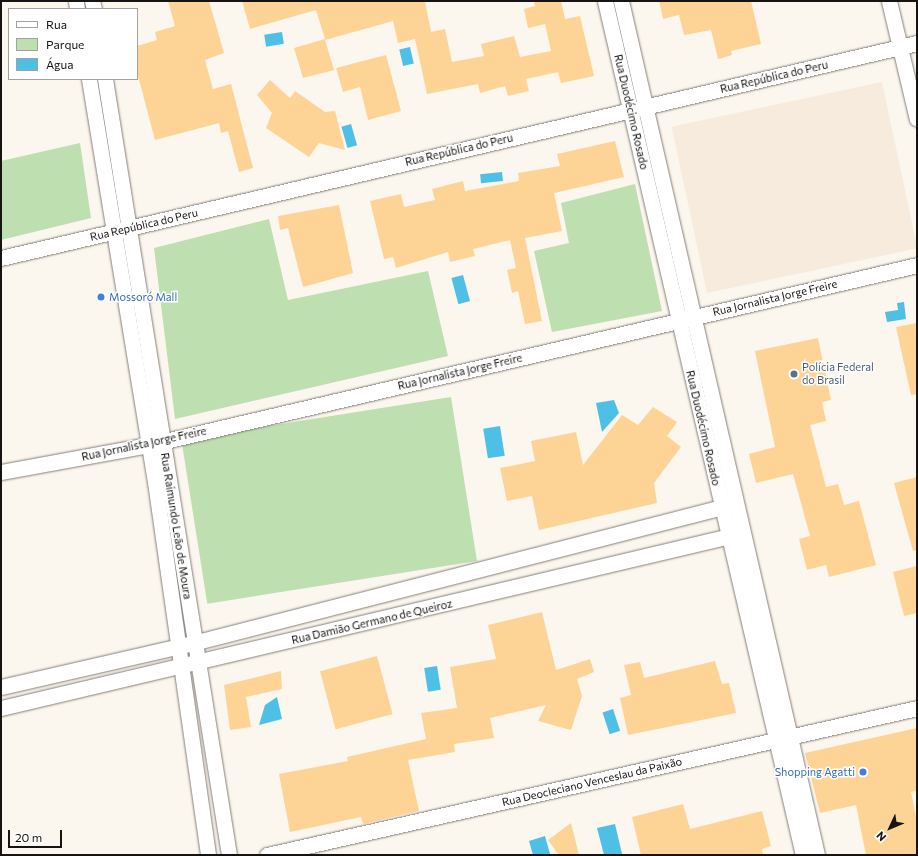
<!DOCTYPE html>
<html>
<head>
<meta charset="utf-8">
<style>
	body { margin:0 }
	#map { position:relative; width:918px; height:856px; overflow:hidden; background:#fbf6ee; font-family:Commissioner,sans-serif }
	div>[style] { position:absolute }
	.built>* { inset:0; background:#f6ebdd; transform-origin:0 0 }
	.green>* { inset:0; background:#bedfaf; transform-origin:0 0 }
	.water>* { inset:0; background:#4ec0e5; transform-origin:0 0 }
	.building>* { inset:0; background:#fed396; transform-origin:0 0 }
	.roads { filter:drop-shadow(0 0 1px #847e78) drop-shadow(0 0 1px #847e78) }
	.minor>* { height:15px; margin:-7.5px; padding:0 7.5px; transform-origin:7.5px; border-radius:7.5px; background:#fff }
	.dots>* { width:11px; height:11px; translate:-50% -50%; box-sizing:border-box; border:2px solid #fff; border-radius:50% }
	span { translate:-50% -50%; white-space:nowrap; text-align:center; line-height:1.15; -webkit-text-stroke:3px #fff; paint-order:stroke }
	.street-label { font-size:11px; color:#161412 }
	.shop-label { font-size:11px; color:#366cbe }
	.left { translate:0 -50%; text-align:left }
	.right { translate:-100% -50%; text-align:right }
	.service-label { font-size:11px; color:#4e5e75 }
	.frame { position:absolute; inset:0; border:2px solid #161412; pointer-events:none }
	.legend { position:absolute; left:8px; top:8px; width:130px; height:72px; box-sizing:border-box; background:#fff; border:1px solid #a2a1a0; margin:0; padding:5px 7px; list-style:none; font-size:12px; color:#161412 }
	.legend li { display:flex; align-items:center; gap:8px; height:20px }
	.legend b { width:20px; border:1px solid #a2a1a0 }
	.north { position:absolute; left:870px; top:808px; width:40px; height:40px; -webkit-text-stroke:3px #fff; paint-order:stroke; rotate:226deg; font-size:11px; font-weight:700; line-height:16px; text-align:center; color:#161412 }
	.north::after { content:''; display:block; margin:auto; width:14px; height:18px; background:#161412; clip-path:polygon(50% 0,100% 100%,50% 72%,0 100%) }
	.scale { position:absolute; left:8px; top:830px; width:54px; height:18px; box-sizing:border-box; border:2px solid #161412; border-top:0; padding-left:5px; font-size:12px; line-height:14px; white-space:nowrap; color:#161412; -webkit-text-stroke:3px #fff; paint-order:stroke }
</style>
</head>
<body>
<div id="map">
	<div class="built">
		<i style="left:882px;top:82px;width:170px;height:215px;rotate:78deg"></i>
	</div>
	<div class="green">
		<i style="clip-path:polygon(80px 143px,91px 218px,1px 240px,1px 161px)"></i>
		<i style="clip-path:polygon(635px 184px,662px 311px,552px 332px,534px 251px,569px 243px,561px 203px)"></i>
		<i style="clip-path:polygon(269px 219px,288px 300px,428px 271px,448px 356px,175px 419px,154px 248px)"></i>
		<i style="left:451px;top:397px;width:166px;height:273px;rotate:81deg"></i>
	</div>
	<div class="water">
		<i style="left:282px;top:32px;width:12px;height:18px;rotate:81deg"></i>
		<i style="left:410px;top:47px;width:17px;height:11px;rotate:77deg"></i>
		<i style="left:351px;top:124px;width:22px;height:10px;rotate:74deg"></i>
		<i style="left:502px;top:172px;width:9px;height:22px;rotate:84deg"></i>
		<i style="left:463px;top:275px;width:27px;height:12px;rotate:75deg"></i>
		<i style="clip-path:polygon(904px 302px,906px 319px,887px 322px,885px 312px,898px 310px,897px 303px)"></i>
		<i style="clip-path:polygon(614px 400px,619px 413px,602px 432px,596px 403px)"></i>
		<i style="left:500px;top:426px;width:30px;height:17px;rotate:81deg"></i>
		<i style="left:437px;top:666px;width:24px;height:13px;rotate:81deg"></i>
		<i style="clip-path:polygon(277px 697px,282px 719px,259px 725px,265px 705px)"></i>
		<i style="left:613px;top:709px;width:23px;height:11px;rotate:72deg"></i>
		<i style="clip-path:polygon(615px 824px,622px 854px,604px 855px,597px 828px)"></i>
		<i style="clip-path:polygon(545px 836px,550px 854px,533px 855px,529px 841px)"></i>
	</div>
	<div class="building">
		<i style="clip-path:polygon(168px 1px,209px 1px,224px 53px,205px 60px,213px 89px,231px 84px,253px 168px,239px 172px,228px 131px,221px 133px,219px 123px,155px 140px,137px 72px,137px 46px,157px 40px,155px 32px,175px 26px)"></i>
		<i style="clip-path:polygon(242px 1px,425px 1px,431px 32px,445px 29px,452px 62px,484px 56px,481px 44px,514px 36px,520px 57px,551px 51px,545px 24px,528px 28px,524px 9px,535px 6px,534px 1px,561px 1px,565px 19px,580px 16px,594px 76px,561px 83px,558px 72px,526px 79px,529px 91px,508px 96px,505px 86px,480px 93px,478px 84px,427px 94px,415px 39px,398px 43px,393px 21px,325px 40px,334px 70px,303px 78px,294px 48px,325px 39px,316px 10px,250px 29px)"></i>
		<i style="clip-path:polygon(659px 1px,751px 1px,761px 44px,731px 51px,732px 55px,718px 59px,711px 30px,684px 35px,679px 15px,663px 19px)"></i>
		<i style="clip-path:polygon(386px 55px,401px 111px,368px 120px,360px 87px,343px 92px,336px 68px)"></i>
		<i style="clip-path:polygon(270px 80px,290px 98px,295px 91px,325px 112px,335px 111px,345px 150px,319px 143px,309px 157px,266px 128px,272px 113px,257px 95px)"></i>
		<i style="clip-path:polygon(615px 141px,624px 177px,554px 193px,562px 231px,525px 238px,542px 321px,525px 324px,518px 291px,512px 293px,507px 270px,516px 268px,510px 240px,473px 249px,475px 256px,450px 262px,448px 252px,396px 268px,393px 257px,384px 259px,370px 201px,401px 194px,404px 207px,435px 200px,432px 189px,463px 181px,465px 191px,519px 181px,518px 173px,560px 166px,557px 154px)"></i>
		<i style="clip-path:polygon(339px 205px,353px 273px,303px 287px,288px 228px,280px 230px,278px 216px)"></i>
		<i style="clip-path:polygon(917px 323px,917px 394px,911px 395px,896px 327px)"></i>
		<i style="clip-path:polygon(818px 338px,831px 400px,822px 402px,826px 421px,810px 425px,826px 487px,838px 484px,844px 505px,859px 501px,876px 565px,829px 577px,826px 565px,807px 570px,799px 539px,810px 536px,793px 474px,756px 483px,749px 454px,775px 447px,755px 351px)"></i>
		<i style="clip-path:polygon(653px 407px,677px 422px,667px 436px,681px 447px,654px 483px,657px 503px,539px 530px,532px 496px,507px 501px,500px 468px,535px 461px,531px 441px,576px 432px,583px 465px,622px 415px,638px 425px)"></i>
		<i style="clip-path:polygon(917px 477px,917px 550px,913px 551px,894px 483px)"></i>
		<i style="clip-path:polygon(917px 566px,917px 613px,904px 616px,893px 572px)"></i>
		<i style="clip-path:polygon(542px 612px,556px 670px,590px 659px,594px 672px,577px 679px,582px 696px,571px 730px,538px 721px,546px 705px,490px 718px,494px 738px,454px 744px,455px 752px,408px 760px,419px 811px,363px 824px,361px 817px,290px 832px,279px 774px,348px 761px,347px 757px,426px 739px,421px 713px,457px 708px,450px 667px,496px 659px,488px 625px)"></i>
		<i style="left:377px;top:656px;width:60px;height:59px;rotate:75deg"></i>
		<i style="clip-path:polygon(715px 661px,722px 684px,729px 683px,736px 713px,628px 735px,620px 698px,631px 695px,624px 665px,640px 662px,644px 678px)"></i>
		<i style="clip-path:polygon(281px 671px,282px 689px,246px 697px,251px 727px,230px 730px,224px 685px)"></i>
		<i style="clip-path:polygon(917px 728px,917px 791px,911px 792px,917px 821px,917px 855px,866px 855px,856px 805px,820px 813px,805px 753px)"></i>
		<i style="clip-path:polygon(683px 804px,690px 829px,762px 811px,771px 846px,762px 849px,763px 855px,641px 855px,632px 817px)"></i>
		<i style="clip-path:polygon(571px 823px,579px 855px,559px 855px,548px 840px)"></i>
	</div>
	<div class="roads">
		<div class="minor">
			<i style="left:76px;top:1px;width:8px;rotate:83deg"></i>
			<i style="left:92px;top:1px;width:8px;rotate:76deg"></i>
			<i style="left:605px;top:1px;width:877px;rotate:76.95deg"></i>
			<i style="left:621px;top:1px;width:876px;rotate:77.07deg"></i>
			<i style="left:889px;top:1px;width:121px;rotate:76.7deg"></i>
			<i style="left:89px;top:79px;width:408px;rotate:80.7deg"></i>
			<i style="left:155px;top:482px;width:377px;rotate:81.9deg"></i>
			<i style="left:105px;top:79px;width:786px;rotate:80.92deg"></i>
			<i style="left:1px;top:258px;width:941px;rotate:-13.21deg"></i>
			<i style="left:1px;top:472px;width:149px;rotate:-10.4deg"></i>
			<i style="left:148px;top:445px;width:790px;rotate:-13.17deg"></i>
			<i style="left:1px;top:687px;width:197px;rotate:-12.9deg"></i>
			<i style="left:193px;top:643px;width:554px;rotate:-14.41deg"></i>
			<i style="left:1px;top:708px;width:757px;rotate:-13.28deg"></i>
			<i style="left:267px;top:855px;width:666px;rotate:-12.74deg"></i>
		</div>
	</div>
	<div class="dots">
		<i style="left:101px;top:297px;background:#3f7fe0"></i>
		<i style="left:794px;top:374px;background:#5c6f8a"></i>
		<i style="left:863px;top:772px;background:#3f7fe0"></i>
	</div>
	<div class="street-label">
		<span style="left:774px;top:77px;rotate:-13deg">Rua República do Peru</span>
		<span style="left:631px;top:112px;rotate:77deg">Rua Duodécimo Rosado</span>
		<span style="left:459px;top:150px;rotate:-13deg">Rua República do Peru</span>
		<span style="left:144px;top:225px;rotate:-13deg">Rua República do Peru</span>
		<span style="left:775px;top:298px;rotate:-13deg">Rua Jornalista Jorge Freire</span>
		<span style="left:460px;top:372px;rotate:-13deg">Rua Jornalista Jorge Freire</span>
		<span style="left:703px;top:428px;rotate:77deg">Rua Duodécimo Rosado</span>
		<span style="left:144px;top:444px;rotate:-12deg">Rua Jornalista Jorge Freire</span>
		<span style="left:176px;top:526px;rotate:81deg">Rua Raimundo Leão de Moura</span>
		<span style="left:372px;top:622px;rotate:-13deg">Rua Damião Germano de Queiroz</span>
		<span style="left:592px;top:782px;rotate:-13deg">Rua Deocleciano Venceslau da Paixão</span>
	</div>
	<div class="shop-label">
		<span class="left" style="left:109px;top:297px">Mossoró Mall</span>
		<span class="right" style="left:855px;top:772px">Shopping Agatti</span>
	</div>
	<div class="service-label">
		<span class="left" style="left:802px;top:374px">Polícia Federal<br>do Brasil</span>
	</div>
	<div class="frame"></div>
	<ul class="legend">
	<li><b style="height:5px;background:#fff"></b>Rua</li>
	<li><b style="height:11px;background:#bedfaf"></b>Parque</li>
	<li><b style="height:11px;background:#4ec0e5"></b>Água</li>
	</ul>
	<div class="north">N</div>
	<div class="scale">20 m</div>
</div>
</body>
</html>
